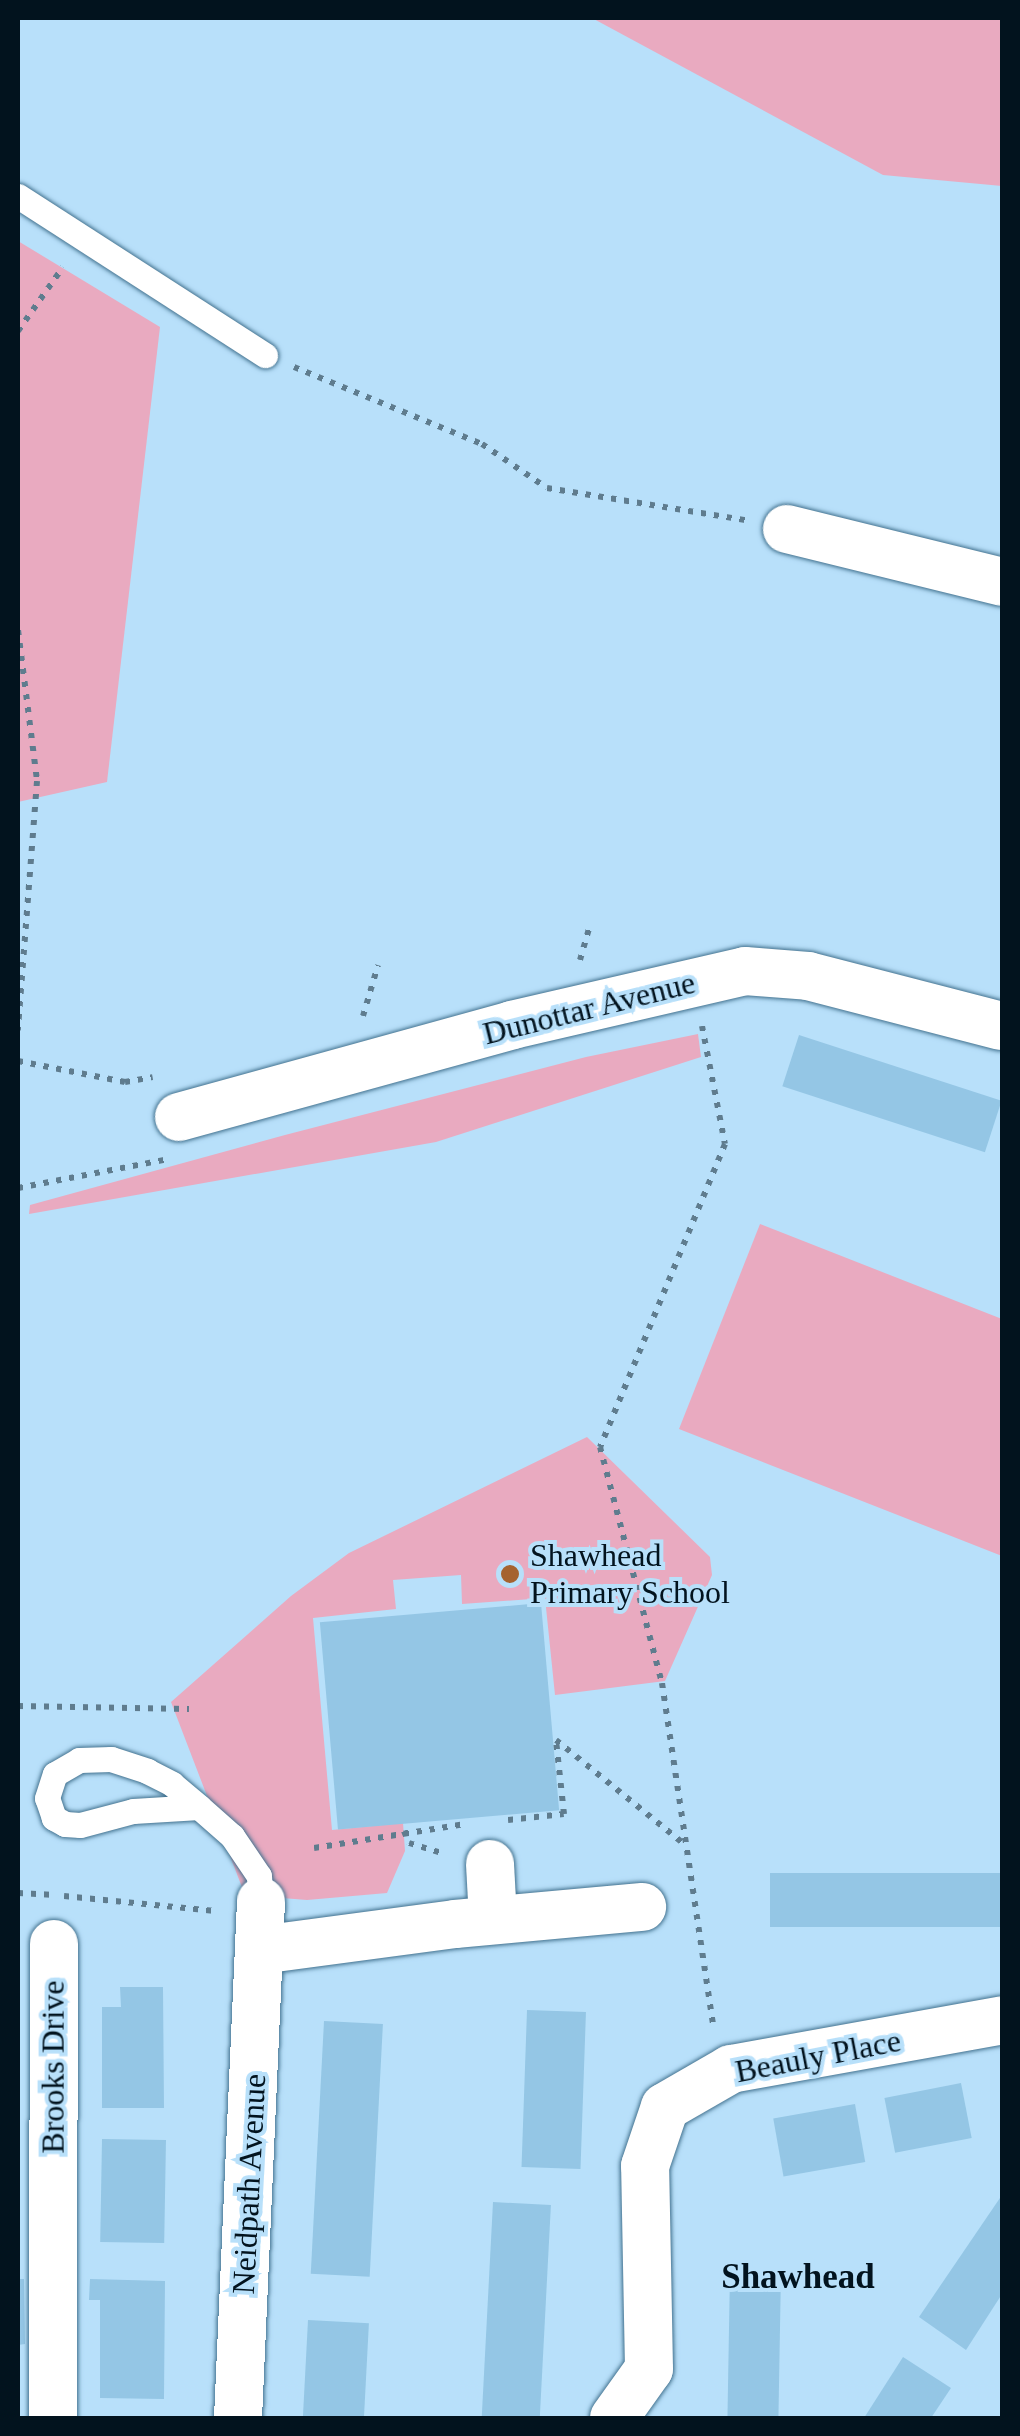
<!DOCTYPE html>
<html>
<head>
<meta charset="utf-8">
<style>
	body { margin:0 }
	#map { position:relative; width:1020px; height:2436px; overflow:hidden; background:#b8e0fa; font-family:Georgia,serif }
	div>[style] { position:absolute }
	.green>* { inset:0; background:#e9aac0 }
	.building>* { inset:0; background:#94c6e5; transform-origin:0 0 }
	.path>* { height:6px; margin-top:-3px; transform-origin:0; background:repeating-linear-gradient(90deg,#5f7c8e 0 5px,transparent 0 13px) }
	.roads { filter:drop-shadow(0 0 2px #43728f) drop-shadow(0 0 2px #43728f) }
	.service>* { height:25px; margin:-12.5px; padding:0 12.5px; transform-origin:12.5px; border-radius:12.5px; background:#fff }
	.minor>* { height:48px; margin:-24px; padding:0 24px; transform-origin:24px; border-radius:24px; background:#fff }
	.dots>* { width:28px; height:28px; translate:-50% -50%; box-sizing:border-box; border:5px solid #b8e0fa; border-radius:50% }
	span { translate:-50% -50%; white-space:nowrap; text-align:center; line-height:1.15; -webkit-text-stroke:8px #b8e0fa; paint-order:stroke }
	.street-label { font-size:32px; color:#02131e }
	.poi-label { font-size:32px; color:#02131e }
	.left { translate:0 -50%; text-align:left }
	.neighbourhood-label { font-size:35px; color:#02131e; font-weight:700 }
	.frame { position:absolute; inset:0; border:20px solid #02131e; pointer-events:none }
</style>
</head>
<body>
<div id="map">
	<div class="green">
		<i style="clip-path:polygon(592px 18px,1002px 18px,1002px 186px,883px 175px)"></i>
		<i style="clip-path:polygon(18px 241px,160px 327px,107px 782px,18px 802px)"></i>
		<i style="clip-path:polygon(698px 1034px,701px 1057px,436px 1142px,29px 1214px,30px 1205px,285px 1135px,586px 1057px)"></i>
		<i style="clip-path:polygon(760px 1224px,1002px 1319px,1002px 1556px,679px 1429px)"></i>
		<i style="clip-path:polygon(587px 1437px,710px 1557px,712px 1575px,665px 1681px,555px 1695px,545px 1598px,462px 1604px,461px 1575px,393px 1580px,396px 1609px,313px 1618px,332px 1830px,403px 1823px,405px 1851px,387px 1893px,307px 1900px,245px 1895px,171px 1702px,291px 1596px,349px 1553px)"></i>
	</div>
	<div class="building">
		<i style="left:799px;top:1035px;width:213px;height:54px;rotate:18deg"></i>
		<i style="left:541px;top:1603px;width:208px;height:222px;rotate:85deg"></i>
		<i style="left:1002px;top:1873px;width:54px;height:232px;rotate:90deg"></i>
		<i style="clip-path:polygon(120px 1987px,163px 1987px,164px 2108px,102px 2108px,102px 2007px,121px 2007px)"></i>
		<i style="left:527px;top:2010px;width:59px;height:157px;rotate:2deg"></i>
		<i style="left:324px;top:2021px;width:59px;height:253px;rotate:3deg"></i>
		<i style="left:961px;top:2083px;width:56px;height:78px;rotate:79deg"></i>
		<i style="left:855px;top:2104px;width:59px;height:83px;rotate:80deg"></i>
		<i style="left:102px;top:2139px;width:64px;height:103px;rotate:1deg"></i>
		<i style="clip-path:polygon(1002px 2195px,1002px 2294px,966px 2350px,919px 2317px)"></i>
		<i style="left:493px;top:2202px;width:58px;height:216px;rotate:3deg"></i>
		<i style="left:730px;top:2271px;width:51px;height:147px;rotate:1deg"></i>
		<i style="clip-path:polygon(18px 2279px,24px 2279px,25px 2344px,18px 2345px)"></i>
		<i style="clip-path:polygon(90px 2279px,165px 2281px,164px 2399px,100px 2398px,100px 2300px,89px 2300px)"></i>
		<i style="left:308px;top:2320px;width:61px;height:98px;rotate:3deg"></i>
		<i style="clip-path:polygon(903px 2357px,951px 2388px,931px 2418px,864px 2418px)"></i>
	</div>
	<div class="path">
		<i style="left:18px;top:331px;width:78px;rotate:-54.9deg"></i>
		<i style="left:294px;top:367px;width:203px;rotate:22.3deg"></i>
		<i style="left:482px;top:444px;width:78px;rotate:34.1deg"></i>
		<i style="left:547px;top:488px;width:201px;rotate:9.2deg"></i>
		<i style="left:18px;top:630px;width:152px;rotate:82.8deg"></i>
		<i style="left:37px;top:781px;width:250px;rotate:94.4deg"></i>
		<i style="left:580px;top:960px;width:37px;rotate:-74deg"></i>
		<i style="left:363px;top:1016px;width:53px;rotate:-73.6deg"></i>
		<i style="left:702px;top:1026px;width:120px;rotate:79deg"></i>
		<i style="left:725px;top:1144px;width:328px;rotate:112.4deg"></i>
		<i style="left:600px;top:1447px;width:244px;rotate:75.3deg"></i>
		<i style="left:662px;top:1683px;width:350px;rotate:81.5deg"></i>
		<i style="left:18px;top:1061px;width:109px;rotate:11.1deg"></i>
		<i style="left:125px;top:1082px;width:28px;rotate:-10deg"></i>
		<i style="left:18px;top:1188px;width:149px;rotate:-10.9deg"></i>
		<i style="left:18px;top:1706px;width:171px;rotate:1deg"></i>
		<i style="left:508px;top:1820px;width:56px;rotate:-6.1deg"></i>
		<i style="left:564px;top:1814px;width:74px;rotate:-96.2deg"></i>
		<i style="left:556px;top:1740px;width:166px;rotate:39.1deg"></i>
		<i style="left:404px;top:1831px;width:13px;rotate:67deg"></i>
		<i style="left:409px;top:1843px;width:38px;rotate:17deg"></i>
		<i style="left:314px;top:1848px;width:153px;rotate:-9deg"></i>
		<i style="left:18px;top:1893px;width:33px;rotate:3deg"></i>
		<i style="left:64px;top:1896px;width:152px;rotate:5.7deg"></i>
	</div>
	<div class="roads">
		<div class="service">
			<i style="left:18px;top:196px;width:294px;rotate:32.8deg"></i>
			<i style="left:199px;top:1807px;width:66px;rotate:176.5deg"></i>
			<i style="left:133px;top:1811px;width:55px;rotate:165.2deg"></i>
			<i style="left:80px;top:1825px;width:15px;rotate:-176deg"></i>
			<i style="left:65px;top:1824px;width:13px;rotate:-151deg"></i>
			<i style="left:54px;top:1818px;width:21px;rotate:-109deg"></i>
			<i style="left:47px;top:1798px;width:25px;rotate:-72deg"></i>
			<i style="left:55px;top:1774px;width:28px;rotate:-30deg"></i>
			<i style="left:79px;top:1760px;width:32px;rotate:-2deg"></i>
			<i style="left:111px;top:1759px;width:38px;rotate:18deg"></i>
			<i style="left:147px;top:1771px;width:28px;rotate:27deg"></i>
			<i style="left:172px;top:1784px;width:35px;rotate:40deg"></i>
			<i style="left:199px;top:1807px;width:44px;rotate:41.3deg"></i>
			<i style="left:232px;top:1836px;width:48px;rotate:56deg"></i>
			<i style="left:259px;top:1876px;width:26px;rotate:86deg"></i>
		</div>
		<div class="minor">
			<i style="left:787px;top:529px;width:221px;rotate:13.8deg"></i>
			<i style="left:179px;top:1117px;width:345px;rotate:-15.4deg"></i>
			<i style="left:512px;top:1025px;width:239px;rotate:-13deg"></i>
			<i style="left:745px;top:971px;width:63px;rotate:4.5deg"></i>
			<i style="left:808px;top:976px;width:200px;rotate:14.5deg"></i>
			<i style="left:490px;top:1864px;width:56px;rotate:86.9deg"></i>
			<i style="left:260px;top:1950px;width:197px;rotate:-7.6deg"></i>
			<i style="left:455px;top:1924px;width:188px;rotate:-5.2deg"></i>
			<i style="left:53px;top:2418px;width:474px;rotate:-89.9deg"></i>
			<i style="left:238px;top:2418px;width:517px;rotate:-87.45deg"></i>
			<i style="left:614px;top:2418px;width:60px;rotate:-54.5deg"></i>
			<i style="left:649px;top:2369px;width:203px;rotate:-91.1deg"></i>
			<i style="left:645px;top:2166px;width:62px;rotate:-71.3deg"></i>
			<i style="left:665px;top:2107px;width:76px;rotate:-29.9deg"></i>
			<i style="left:731px;top:2069px;width:275px;rotate:-10.2deg"></i>
		</div>
	</div>
	<div class="dots">
		<i style="left:510px;top:1574px;background:#a5632f"></i>
	</div>
	<div class="street-label">
		<span style="left:589px;top:1008px;rotate:-14deg">Dunottar Avenue</span>
		<span style="left:818px;top:2056px;rotate:-11deg">Beauly Place</span>
		<span style="left:53px;top:2067px;rotate:-90deg">Brooks Drive</span>
		<span style="left:249px;top:2184px;rotate:-87deg">Neidpath Avenue</span>
	</div>
	<div class="poi-label">
		<span class="left" style="left:530px;top:1574px">Shawhead<br>Primary School</span>
	</div>
	<div class="neighbourhood-label">
		<span style="left:798px;top:2277px">Shawhead</span>
	</div>
	<div class="frame"></div>
</div>
</body>
</html>
